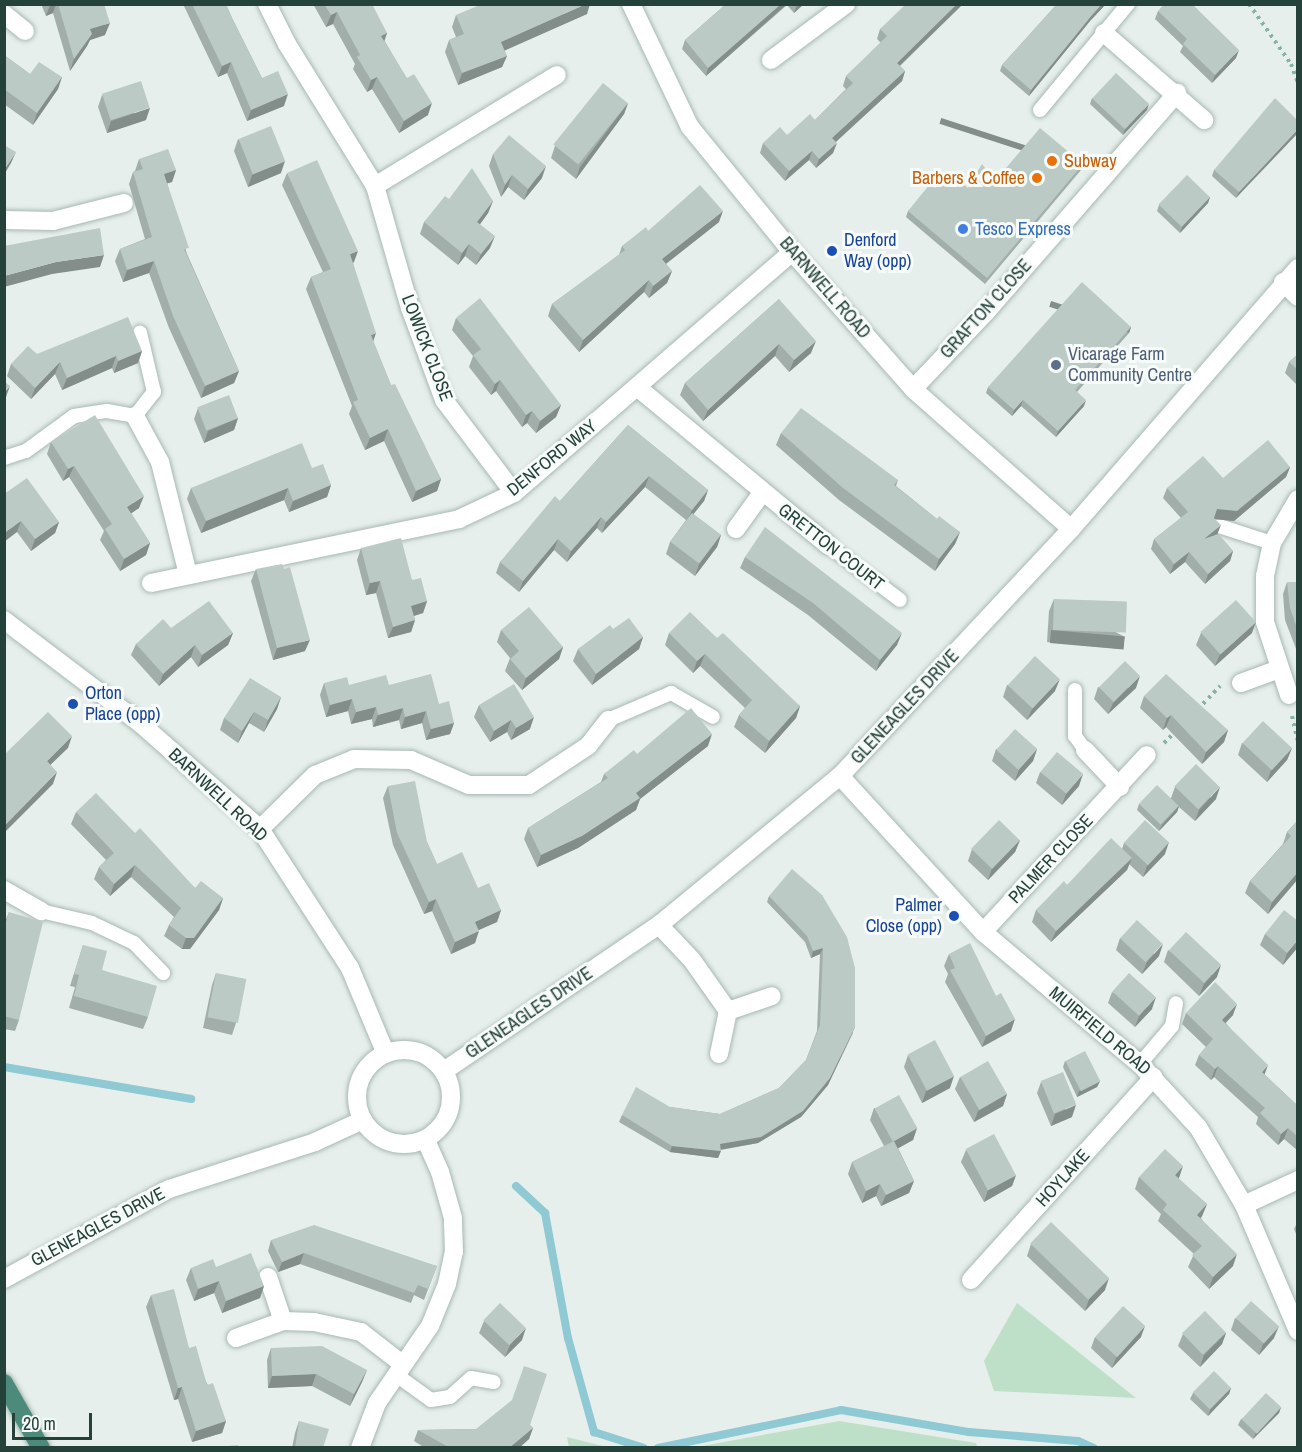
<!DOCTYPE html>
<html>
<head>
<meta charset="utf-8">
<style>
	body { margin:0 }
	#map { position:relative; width:1302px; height:1452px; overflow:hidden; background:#e6efeb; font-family:"Archivo Narrow",sans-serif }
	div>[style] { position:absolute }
	.green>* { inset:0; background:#bfe0c8 }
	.stream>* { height:8px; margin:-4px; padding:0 4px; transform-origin:4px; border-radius:4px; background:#8ec9d4 }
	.path>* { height:4px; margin-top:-2px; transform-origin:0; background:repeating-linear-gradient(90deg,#86b3a5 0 3px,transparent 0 7.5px) }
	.roads { filter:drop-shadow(0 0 2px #a8b8b2) drop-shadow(0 0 2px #a8b8b2) }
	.service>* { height:14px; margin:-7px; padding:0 7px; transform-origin:7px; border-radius:7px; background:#fff }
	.minor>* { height:18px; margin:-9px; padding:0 9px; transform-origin:9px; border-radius:9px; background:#fff }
	.tertiary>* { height:18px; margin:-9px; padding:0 9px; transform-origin:9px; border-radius:9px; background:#fff }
	.tertiary>.ring { margin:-9px; padding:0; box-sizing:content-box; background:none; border:18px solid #fff; border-radius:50% }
	.trunk>* { height:18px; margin:-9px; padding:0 9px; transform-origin:9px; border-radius:9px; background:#4c8a7c }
	.wall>* { inset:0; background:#a1aea9 }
	.shaded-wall>* { inset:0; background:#838d89; transform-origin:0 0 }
	.building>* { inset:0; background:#bbcac4; transform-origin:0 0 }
	.dots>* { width:16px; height:16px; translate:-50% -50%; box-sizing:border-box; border:3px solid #f7fbf9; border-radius:50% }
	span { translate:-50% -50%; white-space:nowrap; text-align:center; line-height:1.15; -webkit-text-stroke:6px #f7fbf9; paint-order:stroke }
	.food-label { font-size:18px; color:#c56008 }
	.left { translate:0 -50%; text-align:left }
	.right { translate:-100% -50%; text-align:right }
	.shop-label { font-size:18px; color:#366cbe }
	.transit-label { font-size:18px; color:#164399 }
	.street-label { font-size:18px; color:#24423a }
	.service-label { font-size:18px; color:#4e5e75 }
	.frame { position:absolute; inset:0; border:6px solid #24423a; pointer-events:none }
	.scale { position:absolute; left:12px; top:1413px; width:80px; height:27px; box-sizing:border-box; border:3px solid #24423a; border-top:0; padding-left:8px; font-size:18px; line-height:21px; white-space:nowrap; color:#24423a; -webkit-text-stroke:4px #f7fbf9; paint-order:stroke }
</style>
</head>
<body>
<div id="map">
	<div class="green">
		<i style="clip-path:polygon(1017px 1303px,1136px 1398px,994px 1391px,984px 1361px)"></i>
		<i style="clip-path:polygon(839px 1421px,976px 1443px,977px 1447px,697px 1447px)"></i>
		<i style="clip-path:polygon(567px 1437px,607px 1447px,569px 1447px)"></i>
	</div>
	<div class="stream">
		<i style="left:4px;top:1067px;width:190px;rotate:9.7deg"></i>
		<i style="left:516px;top:1186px;width:40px;rotate:43deg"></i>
		<i style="left:545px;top:1213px;width:127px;rotate:79.6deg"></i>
		<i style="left:568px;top:1338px;width:98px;rotate:74.5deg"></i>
		<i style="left:594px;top:1432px;width:52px;rotate:17.7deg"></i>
		<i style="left:658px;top:1448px;width:187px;rotate:-11.7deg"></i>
		<i style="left:841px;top:1410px;width:130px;rotate:9.8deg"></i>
		<i style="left:969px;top:1432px;width:109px;rotate:4.7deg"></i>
		<i style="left:1078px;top:1441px;width:17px;rotate:24deg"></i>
	</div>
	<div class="path">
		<i style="left:1249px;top:4px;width:73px;rotate:55deg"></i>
		<i style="left:1291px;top:64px;width:20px;rotate:70deg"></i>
		<i style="left:1198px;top:709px;width:32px;rotate:-46deg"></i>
		<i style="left:1292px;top:716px;width:27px;rotate:77deg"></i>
		<i style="left:1164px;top:743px;width:17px;rotate:-45deg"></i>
	</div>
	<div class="roads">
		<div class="service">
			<i style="left:1040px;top:110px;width:138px;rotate:-50.3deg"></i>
			<i style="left:4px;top:458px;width:23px;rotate:-18deg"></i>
			<i style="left:26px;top:451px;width:59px;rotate:-36.1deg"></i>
			<i style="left:74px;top:416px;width:33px;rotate:-9deg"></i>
			<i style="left:107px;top:411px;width:28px;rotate:10deg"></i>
			<i style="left:135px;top:416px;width:31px;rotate:-52deg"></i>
			<i style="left:154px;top:392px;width:61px;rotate:-103.3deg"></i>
			<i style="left:1219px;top:526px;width:56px;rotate:17.8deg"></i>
			<i style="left:829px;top:546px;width:89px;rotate:37.3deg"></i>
			<i style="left:1075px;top:690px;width:46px;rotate:90deg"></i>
			<i style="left:1075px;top:736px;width:17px;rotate:54deg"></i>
			<i style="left:608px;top:720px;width:69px;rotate:-23.2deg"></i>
			<i style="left:671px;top:693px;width:48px;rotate:29.7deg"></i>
			<i style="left:41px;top:911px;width:52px;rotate:13.2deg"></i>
			<i style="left:92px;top:923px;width:47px;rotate:25.5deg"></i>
			<i style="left:134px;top:943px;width:42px;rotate:46deg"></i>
			<i style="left:1140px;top:1064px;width:50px;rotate:-49.9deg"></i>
			<i style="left:1172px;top:1026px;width:23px;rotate:-80deg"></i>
			<i style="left:395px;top:1374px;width:44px;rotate:35.8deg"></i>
			<i style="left:431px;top:1400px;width:19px;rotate:-9deg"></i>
			<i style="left:450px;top:1397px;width:28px;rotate:-42deg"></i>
			<i style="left:471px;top:1378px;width:23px;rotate:10deg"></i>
		</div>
		<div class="minor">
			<i style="left:267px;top:4px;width:45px;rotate:63.4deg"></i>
			<i style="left:287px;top:44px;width:167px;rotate:58.2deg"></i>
			<i style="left:375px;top:186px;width:127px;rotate:74deg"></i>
			<i style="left:410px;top:308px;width:98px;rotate:69.7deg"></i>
			<i style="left:444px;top:400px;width:116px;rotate:53deg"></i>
			<i style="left:631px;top:4px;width:136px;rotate:64.4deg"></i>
			<i style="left:690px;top:127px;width:161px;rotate:50.8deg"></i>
			<i style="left:792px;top:252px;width:183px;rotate:48.5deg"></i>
			<i style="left:913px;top:389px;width:211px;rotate:41.5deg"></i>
			<i style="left:4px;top:14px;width:27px;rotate:39deg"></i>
			<i style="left:1104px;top:33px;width:133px;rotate:41deg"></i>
			<i style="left:771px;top:60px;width:94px;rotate:-36.7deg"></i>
			<i style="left:375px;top:186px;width:213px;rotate:-31.4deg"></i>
			<i style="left:4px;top:220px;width:49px;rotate:1.2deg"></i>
			<i style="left:53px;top:221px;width:73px;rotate:-14.2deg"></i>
			<i style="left:1283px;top:282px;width:21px;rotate:45deg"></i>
			<i style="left:637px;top:387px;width:249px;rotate:39.6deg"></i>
			<i style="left:913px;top:389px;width:106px;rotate:-46.5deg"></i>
			<i style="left:986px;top:312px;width:291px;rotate:-48.9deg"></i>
			<i style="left:135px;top:416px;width:52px;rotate:61.5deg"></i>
			<i style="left:160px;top:462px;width:115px;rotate:76deg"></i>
			<i style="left:736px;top:529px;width:44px;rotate:-54.2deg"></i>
			<i style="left:151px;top:583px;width:315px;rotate:-11.7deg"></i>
			<i style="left:459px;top:519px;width:61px;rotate:-25.3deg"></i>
			<i style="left:514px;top:493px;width:368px;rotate:-40.9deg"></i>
			<i style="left:4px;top:620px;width:172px;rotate:37.2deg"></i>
			<i style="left:141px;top:724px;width:159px;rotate:41.4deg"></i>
			<i style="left:260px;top:829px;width:166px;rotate:57.1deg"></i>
			<i style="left:350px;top:968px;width:93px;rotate:67.3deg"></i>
			<i style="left:1241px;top:683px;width:40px;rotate:-20.2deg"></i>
			<i style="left:1289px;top:695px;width:77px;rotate:-108.2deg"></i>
			<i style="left:1265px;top:622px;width:46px;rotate:-90deg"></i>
			<i style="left:1265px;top:576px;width:34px;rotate:-78deg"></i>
			<i style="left:1272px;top:543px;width:51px;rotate:-59.4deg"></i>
			<i style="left:1085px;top:750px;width:51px;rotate:46.6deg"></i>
			<i style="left:840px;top:776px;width:212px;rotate:47.5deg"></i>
			<i style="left:983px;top:932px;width:205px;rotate:40.1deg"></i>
			<i style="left:1140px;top:1064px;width:86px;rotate:47.4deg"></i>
			<i style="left:1198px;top:1127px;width:91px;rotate:59.5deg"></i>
			<i style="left:1244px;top:1205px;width:137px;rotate:66.8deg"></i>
			<i style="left:260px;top:829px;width:77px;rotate:-44.5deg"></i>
			<i style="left:315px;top:775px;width:42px;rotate:-22.3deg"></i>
			<i style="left:354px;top:759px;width:57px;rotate:1deg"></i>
			<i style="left:411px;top:760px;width:63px;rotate:23.3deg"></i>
			<i style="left:469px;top:785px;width:60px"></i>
			<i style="left:529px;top:785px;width:71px;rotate:-33.5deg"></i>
			<i style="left:588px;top:746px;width:33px;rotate:-52deg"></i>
			<i style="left:4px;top:890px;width:43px;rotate:29.6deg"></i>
			<i style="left:659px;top:925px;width:48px;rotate:46.7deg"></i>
			<i style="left:692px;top:960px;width:62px;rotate:54.8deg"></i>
			<i style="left:983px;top:932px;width:241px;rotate:-47.2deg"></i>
			<i style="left:719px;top:1054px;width:44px;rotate:-78.2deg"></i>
			<i style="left:728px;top:1011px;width:46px;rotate:-18.8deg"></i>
			<i style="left:1244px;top:1205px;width:60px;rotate:-24.8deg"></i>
			<i style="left:268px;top:1277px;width:46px;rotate:71.2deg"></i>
			<i style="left:971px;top:1280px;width:273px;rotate:-48deg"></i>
			<i style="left:236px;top:1338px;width:50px;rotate:-19.9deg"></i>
			<i style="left:283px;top:1321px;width:31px;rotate:2deg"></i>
			<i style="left:314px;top:1322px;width:48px;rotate:12deg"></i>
			<i style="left:361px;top:1332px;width:51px;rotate:37.8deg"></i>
			<i style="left:360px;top:1448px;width:48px;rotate:-69.3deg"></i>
			<i style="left:377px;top:1403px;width:93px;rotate:-55.5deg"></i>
			<i style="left:430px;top:1326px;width:45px;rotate:-68deg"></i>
			<i style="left:447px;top:1284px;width:33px;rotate:-78deg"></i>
			<i style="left:454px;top:1252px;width:34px;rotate:-92deg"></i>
			<i style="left:453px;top:1218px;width:48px;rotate:-105.8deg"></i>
			<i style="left:440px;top:1172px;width:35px;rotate:-114deg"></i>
		</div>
		<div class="tertiary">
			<i class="ring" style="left:357px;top:1050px;width:76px;height:76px"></i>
			<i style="left:444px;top:1071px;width:260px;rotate:-34.2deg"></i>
			<i style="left:659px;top:925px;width:234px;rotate:-39.5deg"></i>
			<i style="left:840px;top:776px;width:338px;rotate:-46.9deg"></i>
			<i style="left:1071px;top:529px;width:346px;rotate:-49deg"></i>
			<i style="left:4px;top:1279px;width:188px;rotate:-28.6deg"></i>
			<i style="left:169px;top:1189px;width:153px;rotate:-17.8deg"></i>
			<i style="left:315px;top:1142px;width:53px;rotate:-24.6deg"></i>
		</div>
		<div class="trunk">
			<i style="left:4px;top:1383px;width:75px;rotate:60.4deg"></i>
		</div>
	</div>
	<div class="wall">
		<i style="clip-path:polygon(41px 4px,104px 4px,105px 35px,90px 40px,87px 46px,70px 71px,53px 13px,46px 16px)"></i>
		<i style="clip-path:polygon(183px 4px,226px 4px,232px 18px,262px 78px,284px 106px,247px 121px,227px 73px,218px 77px)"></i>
		<i style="clip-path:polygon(313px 4px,362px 4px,387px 33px,384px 40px,428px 115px,399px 133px,372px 89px,367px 92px,353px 69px,355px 64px,333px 24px,326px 27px)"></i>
		<i style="clip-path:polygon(726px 4px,804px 4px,794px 13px,787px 5px,706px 76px,682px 49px,685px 40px)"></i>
		<i style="clip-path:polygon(963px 4px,900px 66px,905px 71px,902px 81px,836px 142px,833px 153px,816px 168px,809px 160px,785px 181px,760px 153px,763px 143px,787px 135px,815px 120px,846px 89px,843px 86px,846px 76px,881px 43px,877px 39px,880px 29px)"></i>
		<i style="clip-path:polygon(1057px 4px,1106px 4px,1090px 21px,1029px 96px,1000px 71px,1002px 65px)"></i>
		<i style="clip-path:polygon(1196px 8px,1236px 58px,1212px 83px,1180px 52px,1183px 46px,1155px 19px,1158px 11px)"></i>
		<i style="clip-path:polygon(587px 14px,504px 50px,507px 56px,502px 67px,458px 85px,445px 52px,449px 40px,456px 37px,452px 27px,456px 15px)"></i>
		<i style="clip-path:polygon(4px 55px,30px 74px,62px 77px,58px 89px,33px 125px,4px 104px)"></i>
		<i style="clip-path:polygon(102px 95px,146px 120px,107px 133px,98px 107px)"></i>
		<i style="clip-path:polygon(1092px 98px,1147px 110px,1123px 135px,1090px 104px)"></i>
		<i style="clip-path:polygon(628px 103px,624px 114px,576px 179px,551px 158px,555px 146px)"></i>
		<i style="clip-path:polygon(1298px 121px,1236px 198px,1212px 176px,1214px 170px)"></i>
		<i style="clip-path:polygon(238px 139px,281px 173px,248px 187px,234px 151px)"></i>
		<i style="clip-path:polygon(493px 154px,542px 178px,524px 200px,508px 187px,501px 197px,489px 166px)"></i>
		<i style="clip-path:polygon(139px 159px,176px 170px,172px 182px,167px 183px,187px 254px,239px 371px,234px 383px,201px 398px,169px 328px,149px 273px,123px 282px,115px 261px,120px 249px,145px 239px,129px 184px,133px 172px,135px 171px)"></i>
		<i style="clip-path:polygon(1083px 164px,1081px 170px,985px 284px,906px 217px,908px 211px,935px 188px,968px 188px,995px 181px)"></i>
		<i style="clip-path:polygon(287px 173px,354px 262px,353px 263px,373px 341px,391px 385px,441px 479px,437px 491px,412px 502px,384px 441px,365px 450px,349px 414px,352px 406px,306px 289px,311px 277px,323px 272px,282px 185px)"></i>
		<i style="clip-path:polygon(1210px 197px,1208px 203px,1180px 233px,1157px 211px,1159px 205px)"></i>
		<i style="clip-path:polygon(449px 199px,493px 201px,488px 213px,480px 224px,490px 248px,476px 265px,465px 256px,458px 265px,420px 234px,424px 222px)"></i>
		<i style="clip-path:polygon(719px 222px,666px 264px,672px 271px,667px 283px,649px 298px,644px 292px,579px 352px,548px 316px,552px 304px,619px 255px,622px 246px,648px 231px)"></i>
		<i style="clip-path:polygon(779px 299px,811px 353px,789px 372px,775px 356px,703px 421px,680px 395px,685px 383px)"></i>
		<i style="clip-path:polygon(456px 318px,561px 405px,556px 417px,536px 433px,527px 423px,522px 427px,496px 391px,491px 395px,469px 367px,473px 356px,452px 330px)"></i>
		<i style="clip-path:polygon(1131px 327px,1129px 333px,1077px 392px,1084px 406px,1056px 437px,1021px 406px,1012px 416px,986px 393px,988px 387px)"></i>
		<i style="clip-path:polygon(142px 351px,138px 363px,114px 373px,112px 368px,62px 390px,55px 374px,31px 399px,7px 376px,11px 364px,37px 354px)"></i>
		<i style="clip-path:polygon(1298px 354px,1298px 386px,1285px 373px,1289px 362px)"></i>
		<i style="clip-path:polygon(198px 408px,238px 418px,234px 430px,204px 443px,194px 419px)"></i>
		<i style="clip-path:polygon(628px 425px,708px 490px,704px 501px,693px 514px,721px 535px,717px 547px,695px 576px,666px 554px,670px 542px,686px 520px,645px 487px,602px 533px,597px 528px,567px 562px,554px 550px,519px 592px,496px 573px,500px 562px,560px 501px)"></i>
		<i style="clip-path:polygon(781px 433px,898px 480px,896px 486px,937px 519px,960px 532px,955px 544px,935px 571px,839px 500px,776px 445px)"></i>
		<i style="clip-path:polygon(51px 442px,139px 508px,131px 513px,150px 543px,146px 555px,120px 571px,100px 540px,104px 531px,69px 477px,63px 481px,47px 454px)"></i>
		<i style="clip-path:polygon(1290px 467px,1286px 477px,1234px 521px,1215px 519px,1218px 534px,1233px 551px,1230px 561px,1205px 584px,1185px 562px,1170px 574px,1151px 549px,1154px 539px,1181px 518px,1163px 498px,1167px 488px)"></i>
		<i style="clip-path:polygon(312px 468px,331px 485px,327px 497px,289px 512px,284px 500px,201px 533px,187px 499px,191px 488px)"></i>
		<i style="clip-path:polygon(4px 494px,59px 522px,55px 533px,31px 551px,17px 532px)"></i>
		<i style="clip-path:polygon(361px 548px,412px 580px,427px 601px,423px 613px,414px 616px,415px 620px,411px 632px,388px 638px,376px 593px,366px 595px,357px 560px)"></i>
		<i style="clip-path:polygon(745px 557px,897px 645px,876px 671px,808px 615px,740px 568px)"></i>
		<i style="clip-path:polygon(256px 569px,305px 651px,273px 660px,251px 581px)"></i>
		<i style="clip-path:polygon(1287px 582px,1298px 582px,1298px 654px,1285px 620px,1283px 594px)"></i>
		<i style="clip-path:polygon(1054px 599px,1125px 637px,1121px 649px,1047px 642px,1049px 611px)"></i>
		<i style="clip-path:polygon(171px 628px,233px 633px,228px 645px,198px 667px,191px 657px,159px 686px,131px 655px,136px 644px)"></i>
		<i style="clip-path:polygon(613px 629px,643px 637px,639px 649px,592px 685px,573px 661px,578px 649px)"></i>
		<i style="clip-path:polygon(501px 630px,563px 647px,559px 659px,522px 690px,505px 671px,510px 658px,497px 642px)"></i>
		<i style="clip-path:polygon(669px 633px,717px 638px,800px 706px,796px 718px,765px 753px,734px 727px,739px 715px,745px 708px,700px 666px,693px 673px,665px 645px)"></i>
		<i style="clip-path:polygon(1201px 633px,1252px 633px,1215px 666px,1196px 645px)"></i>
		<i style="clip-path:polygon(324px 683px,349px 685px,389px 685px,439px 704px,454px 723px,450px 734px,426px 740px,422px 723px,401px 729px,399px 720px,373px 727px,372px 719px,351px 724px,348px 711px,326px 717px,320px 695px)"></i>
		<i style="clip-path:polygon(1007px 685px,1055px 691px,1027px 720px,1003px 697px)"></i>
		<i style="clip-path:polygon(1098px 687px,1136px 688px,1108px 714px,1094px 699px)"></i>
		<i style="clip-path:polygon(1144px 696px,1228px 730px,1224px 742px,1202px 764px,1166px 727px,1163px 730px,1140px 708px)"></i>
		<i style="clip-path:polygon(281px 697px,277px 709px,264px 732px,249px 723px,238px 743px,220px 730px,224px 718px)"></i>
		<i style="clip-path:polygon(479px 705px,530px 729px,511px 740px,507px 732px,490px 742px,474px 717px)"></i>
		<i style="clip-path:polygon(1242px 743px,1292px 748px,1287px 760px,1267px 782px,1238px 755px)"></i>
		<i style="clip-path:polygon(708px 746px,640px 799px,636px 810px,578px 848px,537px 867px,524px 839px,528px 828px,601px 782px,604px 774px,637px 754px)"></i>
		<i style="clip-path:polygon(996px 749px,1037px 749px,1033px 761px,1015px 781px,992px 761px)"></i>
		<i style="clip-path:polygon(1040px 772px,1079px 786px,1062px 805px,1036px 783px)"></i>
		<i style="clip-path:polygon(388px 786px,427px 842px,437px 864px,478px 888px,501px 910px,497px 922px,478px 930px,475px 943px,451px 954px,432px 911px,424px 914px,393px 845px,383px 798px)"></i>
		<i style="clip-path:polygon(1175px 787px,1216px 799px,1195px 821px,1179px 807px,1177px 812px,1159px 831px,1137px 810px,1139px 804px,1171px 798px)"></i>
		<i style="clip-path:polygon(76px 812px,135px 833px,195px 888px,223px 898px,219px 910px,190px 949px,182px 949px,164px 936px,169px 925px,174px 917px,131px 877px,110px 896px,94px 879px,99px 867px,106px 860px,71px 824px)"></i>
		<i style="clip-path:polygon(1298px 820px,1298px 879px,1268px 914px,1245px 893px,1250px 881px,1283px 844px,1287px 832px)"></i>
		<i style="clip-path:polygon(1020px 840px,1015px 852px,988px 880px,968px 861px,972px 849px)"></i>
		<i style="clip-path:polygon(1124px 843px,1165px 854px,1143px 877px,1129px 864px,1127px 870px,1051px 942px,1032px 922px,1036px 910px,1067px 885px,1122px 849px)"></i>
		<i style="clip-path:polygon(822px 895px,853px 1033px,828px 1085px,801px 1117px,758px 1143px,721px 1150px,718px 1158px,670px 1152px,619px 1122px,622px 1115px,670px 1107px,720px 1114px,779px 1088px,806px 1060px,817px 1031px,820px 954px,811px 958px,805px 942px,767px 902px,769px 896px)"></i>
		<i style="clip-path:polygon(9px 912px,19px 1020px,15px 1031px,4px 1029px,4px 924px)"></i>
		<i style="clip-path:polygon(1298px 921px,1298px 947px,1283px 965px,1260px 945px,1265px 934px)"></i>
		<i style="clip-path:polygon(1120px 938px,1159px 956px,1142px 974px,1116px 950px)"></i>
		<i style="clip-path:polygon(83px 945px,102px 970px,148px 1017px,143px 1029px,69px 1008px,75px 987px,70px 986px)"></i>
		<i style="clip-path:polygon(1168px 950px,1217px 977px,1199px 996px,1164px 962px)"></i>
		<i style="clip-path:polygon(949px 954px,1011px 1031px,982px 1047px,945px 982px,948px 974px,944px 966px)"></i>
		<i style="clip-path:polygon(216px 973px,236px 1023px,232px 1035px,203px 1028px,212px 985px)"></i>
		<i style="clip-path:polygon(1112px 992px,1152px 1009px,1135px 1027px,1108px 1003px)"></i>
		<i style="clip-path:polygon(1186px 1013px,1233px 1015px,1226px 1023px,1264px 1074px,1298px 1106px,1298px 1151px,1284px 1139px,1278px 1145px,1256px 1124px,1258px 1117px,1214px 1077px,1211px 1080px,1195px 1065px,1199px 1055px,1206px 1047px,1182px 1024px)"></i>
		<i style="clip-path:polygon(908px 1055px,950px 1088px,922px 1103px,904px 1067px)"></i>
		<i style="clip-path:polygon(1065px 1061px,1100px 1081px,1097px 1087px,1077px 1097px,1063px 1067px)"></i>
		<i style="clip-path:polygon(960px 1077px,1007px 1094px,1003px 1106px,974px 1122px,955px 1089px)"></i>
		<i style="clip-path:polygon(1041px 1082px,1072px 1117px,1051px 1126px,1037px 1093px)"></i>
		<i style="clip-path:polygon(874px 1108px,917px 1128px,913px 1140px,898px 1148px,914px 1181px,909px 1193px,881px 1206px,876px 1196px,862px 1203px,848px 1174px,852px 1162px,884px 1146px,870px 1120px)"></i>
		<i style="clip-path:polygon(966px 1150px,1016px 1175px,1012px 1186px,984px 1202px,961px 1162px)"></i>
		<i style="clip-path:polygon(1139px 1177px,1179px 1178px,1178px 1179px,1207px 1204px,1202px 1216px,1201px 1218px,1233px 1266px,1209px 1289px,1188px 1267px,1194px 1254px,1158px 1221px,1161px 1214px,1135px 1189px)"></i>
		<i style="clip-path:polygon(1298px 1221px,1298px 1239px,1294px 1229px)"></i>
		<i style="clip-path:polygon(271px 1240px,437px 1266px,424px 1300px,414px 1295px,411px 1303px,300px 1264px,278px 1272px,268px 1251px)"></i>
		<i style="clip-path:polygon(1031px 1244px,1105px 1290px,1085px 1311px,1027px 1256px)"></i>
		<i style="clip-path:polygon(216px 1267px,264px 1286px,260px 1298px,222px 1313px,214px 1293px,194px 1301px,186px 1280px,191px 1268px)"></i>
		<i style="clip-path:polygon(151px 1295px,189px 1348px,226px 1421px,222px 1433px,192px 1442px,178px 1399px,174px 1400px,146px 1307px)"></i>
		<i style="clip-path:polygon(1235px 1318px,1274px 1338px,1259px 1355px,1231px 1330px)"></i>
		<i style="clip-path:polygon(484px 1321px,522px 1340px,505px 1357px,479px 1333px)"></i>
		<i style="clip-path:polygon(1226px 1333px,1222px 1344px,1200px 1367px,1178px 1346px,1183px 1334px)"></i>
		<i style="clip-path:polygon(1095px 1337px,1141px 1337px,1112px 1368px,1091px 1348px)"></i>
		<i style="clip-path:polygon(271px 1348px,367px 1370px,362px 1382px,350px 1406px,312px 1386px,268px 1388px,267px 1360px)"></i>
		<i style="clip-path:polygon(1231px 1388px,1229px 1394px,1208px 1416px,1190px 1399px,1193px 1393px)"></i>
		<i style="clip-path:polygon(1281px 1407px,1279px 1413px,1253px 1439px,1238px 1425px,1241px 1419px)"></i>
		<i style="clip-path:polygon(299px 1421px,323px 1448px,292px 1448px,295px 1433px)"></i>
		<i style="clip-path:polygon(530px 1425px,533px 1428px,529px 1439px,519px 1448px,425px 1448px,414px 1441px,418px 1430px,476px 1429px)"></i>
	</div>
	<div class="shaded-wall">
		<i style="clip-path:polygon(56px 4px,53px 13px,46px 16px,50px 5px)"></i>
		<i style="clip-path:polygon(586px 4px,590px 4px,587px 14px,497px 54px,501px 42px)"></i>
		<i style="clip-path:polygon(781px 4px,787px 4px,706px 76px,708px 68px)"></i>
		<i style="clip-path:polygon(798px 4px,804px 4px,794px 13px,797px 5px)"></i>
		<i style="clip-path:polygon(957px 4px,963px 4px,893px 72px,897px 63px)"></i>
		<i style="clip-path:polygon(1102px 4px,1106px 4px,1090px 21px,1029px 96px,1031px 90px,1092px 15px)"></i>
		<i style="clip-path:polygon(337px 12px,333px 24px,326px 27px,331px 15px)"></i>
		<i style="clip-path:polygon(110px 23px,105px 35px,90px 40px,87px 46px,70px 71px,74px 59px,90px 29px)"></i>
		<i style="clip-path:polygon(387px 33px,383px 45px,381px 36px)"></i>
		<i style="clip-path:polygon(1239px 50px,1236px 58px,1212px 83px,1215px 75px)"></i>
		<i style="clip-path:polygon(507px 56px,502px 67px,458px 85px,462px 73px)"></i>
		<i style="clip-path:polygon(231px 62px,227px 73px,218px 77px,222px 66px)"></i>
		<i style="clip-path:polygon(905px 71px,902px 81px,829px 148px,832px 138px)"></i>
		<i style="clip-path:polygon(62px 77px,58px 89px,33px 125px,37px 113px)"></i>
		<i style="clip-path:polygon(377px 77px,372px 89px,367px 92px,371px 80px)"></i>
		<i style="clip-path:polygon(288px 94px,284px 106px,247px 121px,251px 110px)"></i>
		<i style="clip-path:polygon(432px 103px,428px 115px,399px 133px,404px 121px)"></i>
		<i style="clip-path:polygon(628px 103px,624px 114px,576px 179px,580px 167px)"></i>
		<i style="clip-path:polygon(1149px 104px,1147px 110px,1123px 135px,1125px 129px)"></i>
		<i style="clip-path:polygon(150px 108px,146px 120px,107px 133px,111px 121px)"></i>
		<i style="clip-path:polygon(1298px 129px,1298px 133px,1236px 198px,1239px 192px)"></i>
		<i style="clip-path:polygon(837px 143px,833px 153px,816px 168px,819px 159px)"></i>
		<i style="clip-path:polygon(812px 151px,809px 160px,785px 181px,789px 171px)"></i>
		<i style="clip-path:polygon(16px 152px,11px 163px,4px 175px,4px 170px)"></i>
		<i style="clip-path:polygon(285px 161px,281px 173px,248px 187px,252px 175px)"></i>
		<i style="left:1083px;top:164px;width:6px;height:149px;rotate:108deg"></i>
		<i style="clip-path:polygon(546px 166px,542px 178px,524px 200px,528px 189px)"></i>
		<i style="clip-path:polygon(176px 170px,172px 182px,159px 186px,164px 174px)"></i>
		<i style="clip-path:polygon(512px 175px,508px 187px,501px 197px,505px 185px)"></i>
		<i style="clip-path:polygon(1210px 197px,1208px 203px,1180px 233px,1182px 227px)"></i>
		<i style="clip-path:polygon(493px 201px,488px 213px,473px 234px,477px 222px)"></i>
		<i style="clip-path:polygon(723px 211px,719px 222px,658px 270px,662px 259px)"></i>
		<i style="clip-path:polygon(495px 236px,490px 248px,476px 265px,481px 254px)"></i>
		<i style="clip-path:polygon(469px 244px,465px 256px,458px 265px,462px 253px)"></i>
		<i style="clip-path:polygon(358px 251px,354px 262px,346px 266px,350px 254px)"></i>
		<i style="clip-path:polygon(104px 255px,100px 267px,52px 274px,4px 287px,4px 276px,56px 262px)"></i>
		<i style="clip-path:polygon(154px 261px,149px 273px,123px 282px,127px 270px)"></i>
		<i style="clip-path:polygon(672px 271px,667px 283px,649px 298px,653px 286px)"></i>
		<i style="clip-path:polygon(649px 280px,644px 292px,579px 352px,583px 340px)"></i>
		<i style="left:1131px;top:327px;width:6px;height:84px;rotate:108deg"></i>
		<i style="clip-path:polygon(376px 333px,372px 345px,371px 335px)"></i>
		<i style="clip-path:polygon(816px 341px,811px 353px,789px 372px,794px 360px)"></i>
		<i style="clip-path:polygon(779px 344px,775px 356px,703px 421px,708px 410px)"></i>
		<i style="clip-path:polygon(142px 351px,138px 363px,114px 373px,118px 361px)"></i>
		<i style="clip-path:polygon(116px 356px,112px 368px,62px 390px,67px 378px)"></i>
		<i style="clip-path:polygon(60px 362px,55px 374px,31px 399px,35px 388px)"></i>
		<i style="clip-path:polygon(239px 371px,234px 383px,201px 398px,205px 386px)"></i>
		<i style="clip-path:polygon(500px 380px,496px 391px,491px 395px,495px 384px)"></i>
		<i style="clip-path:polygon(10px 386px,6px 397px,4px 399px,4px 393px)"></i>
		<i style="clip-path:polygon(1023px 400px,1021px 406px,1012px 416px,1014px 410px)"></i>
		<i style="clip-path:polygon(1086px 400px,1084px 406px,1056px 437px,1058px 431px)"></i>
		<i style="clip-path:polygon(561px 405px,556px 417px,536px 433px,540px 421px)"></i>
		<i style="clip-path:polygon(532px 411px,527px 423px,522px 427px,526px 415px)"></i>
		<i style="clip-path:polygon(238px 418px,234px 430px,204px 443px,208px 431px)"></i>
		<i style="clip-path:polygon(388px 429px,384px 441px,365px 450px,370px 438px)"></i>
		<i style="clip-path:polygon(74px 466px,69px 477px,63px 481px,68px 469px)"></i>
		<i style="clip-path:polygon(1290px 467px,1286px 477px,1234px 521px,1213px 519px,1217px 509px)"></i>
		<i style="clip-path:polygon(649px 476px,645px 487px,602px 533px,606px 522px)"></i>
		<i style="clip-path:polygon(441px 479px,437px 491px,412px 502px,416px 491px)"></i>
		<i style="clip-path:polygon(331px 485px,327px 497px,289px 512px,293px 501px)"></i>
		<i style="clip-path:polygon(288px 488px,284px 500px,201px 533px,206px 521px)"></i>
		<i style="clip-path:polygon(708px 490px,704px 501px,688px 521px,692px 510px)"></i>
		<i style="clip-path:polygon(144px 496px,139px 508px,123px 519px,127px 507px)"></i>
		<i style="clip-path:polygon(601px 517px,597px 528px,567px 562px,571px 551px)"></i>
		<i style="clip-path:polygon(21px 521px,17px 532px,4px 542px,4px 533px)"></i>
		<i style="clip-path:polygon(59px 522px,55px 533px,31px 551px,35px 539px)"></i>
		<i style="clip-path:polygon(1221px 525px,1217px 535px,1204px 539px)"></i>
		<i style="clip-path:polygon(960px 532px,955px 544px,935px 571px,939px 559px)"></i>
		<i style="clip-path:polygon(721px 535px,717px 547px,695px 576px,699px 564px)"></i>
		<i style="clip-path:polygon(558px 539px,554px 550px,519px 592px,523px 581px)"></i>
		<i style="clip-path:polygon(150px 543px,146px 555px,120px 571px,124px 559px)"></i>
		<i style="clip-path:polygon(1233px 551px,1230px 561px,1205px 584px,1208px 574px)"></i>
		<i style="clip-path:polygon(1189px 552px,1185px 562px,1170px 574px,1174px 564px)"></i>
		<i style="clip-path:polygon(380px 581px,376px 593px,366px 595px,370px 583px)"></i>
		<i style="clip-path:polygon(427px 601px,423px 613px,407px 618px,411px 606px)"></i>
		<i style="clip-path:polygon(415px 620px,411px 632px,388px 638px,393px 627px)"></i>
		<i style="clip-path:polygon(1256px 622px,1252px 633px,1215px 666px,1220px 654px)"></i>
		<i style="left:1051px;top:630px;width:74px;height:13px;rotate:5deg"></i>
		<i style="clip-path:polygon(233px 633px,228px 645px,198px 667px,202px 655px)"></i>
		<i style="clip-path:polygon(902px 633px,897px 645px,876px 671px,880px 660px)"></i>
		<i style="clip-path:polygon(643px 637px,639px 649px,592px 685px,596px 674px)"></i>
		<i style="clip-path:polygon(310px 640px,305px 651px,273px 660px,277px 648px)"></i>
		<i style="clip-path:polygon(195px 645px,191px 657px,159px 686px,163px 674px)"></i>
		<i style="clip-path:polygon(563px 647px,559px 659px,522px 690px,526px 678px)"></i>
		<i style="clip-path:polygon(705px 654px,700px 666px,693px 673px,697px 661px)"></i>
		<i style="clip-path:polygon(1140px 676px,1136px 688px,1108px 714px,1113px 703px)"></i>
		<i style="clip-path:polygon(1060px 679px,1055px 691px,1027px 720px,1032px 709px)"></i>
		<i style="clip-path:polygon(281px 697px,277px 709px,264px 732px,268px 720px)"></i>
		<i style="clip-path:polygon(352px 699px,348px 711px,326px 717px,330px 705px)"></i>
		<i style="clip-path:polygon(800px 706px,796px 718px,765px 753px,769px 741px)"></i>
		<i style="clip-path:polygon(376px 707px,372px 719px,351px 724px,356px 712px)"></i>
		<i style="clip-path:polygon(403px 708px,399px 720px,373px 727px,378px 715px)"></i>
		<i style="clip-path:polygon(426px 711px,422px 723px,401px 729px,405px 717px)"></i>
		<i style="clip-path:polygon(254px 712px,249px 723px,238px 743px,242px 731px)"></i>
		<i style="clip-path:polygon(1171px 715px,1166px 727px,1163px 730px,1167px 718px)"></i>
		<i style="clip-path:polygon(534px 717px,530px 729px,511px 740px,516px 728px)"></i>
		<i style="clip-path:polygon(511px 720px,507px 732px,490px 742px,494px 731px)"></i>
		<i style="clip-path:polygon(454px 723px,450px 734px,426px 740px,431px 729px)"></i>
		<i style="clip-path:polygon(1228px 730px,1224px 742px,1202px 764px,1206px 752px)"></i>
		<i style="clip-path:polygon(712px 734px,708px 746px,640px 799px,636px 810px,578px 848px,537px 867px,541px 855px,636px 793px)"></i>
		<i style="clip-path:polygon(72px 736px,68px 748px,42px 773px,47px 761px)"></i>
		<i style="clip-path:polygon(1292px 748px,1287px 760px,1267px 782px,1271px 770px)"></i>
		<i style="clip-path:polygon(1037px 749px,1033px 761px,1015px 781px,1019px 769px)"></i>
		<i style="clip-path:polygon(57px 772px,53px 784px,4px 833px,4px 826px)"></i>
		<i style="clip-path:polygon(1083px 774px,1079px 786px,1062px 805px,1066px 794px)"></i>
		<i style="clip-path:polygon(1220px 787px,1216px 799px,1195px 821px,1199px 810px)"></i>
		<i style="clip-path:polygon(1179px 806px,1177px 812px,1159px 831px,1162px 825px)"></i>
		<i style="clip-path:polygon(1020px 840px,1015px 852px,988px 880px,992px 868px)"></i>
		<i style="clip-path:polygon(1169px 842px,1165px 854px,1143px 877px,1147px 866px)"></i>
		<i style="clip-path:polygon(1132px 858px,1127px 870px,1051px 942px,1056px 931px)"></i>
		<i style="clip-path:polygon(135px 865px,131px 877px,110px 896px,114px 884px)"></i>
		<i style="clip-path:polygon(1298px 872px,1298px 879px,1268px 914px,1272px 902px)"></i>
		<i style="clip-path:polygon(223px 898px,219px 910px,190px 949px,182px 949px,186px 938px)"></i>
		<i style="clip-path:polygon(436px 899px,432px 911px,424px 914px,429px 902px)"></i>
		<i style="clip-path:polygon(501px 910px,497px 922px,470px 934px,475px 922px)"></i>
		<i style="clip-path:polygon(479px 931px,475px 943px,451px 954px,455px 942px)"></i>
		<i style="clip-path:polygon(1298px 940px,1298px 947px,1283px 965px,1287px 953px)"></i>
		<i style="clip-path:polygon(1163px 944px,1159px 956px,1142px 974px,1147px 962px)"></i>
		<i style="clip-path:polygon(823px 948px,820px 954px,811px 958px,813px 951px)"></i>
		<i style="clip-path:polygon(1221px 965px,1217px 977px,1199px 996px,1204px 984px)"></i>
		<i style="clip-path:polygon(1156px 997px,1152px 1009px,1135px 1027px,1139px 1016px)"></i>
		<i style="clip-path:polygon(1237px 1004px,1233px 1015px,1218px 1030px,1222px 1020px)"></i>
		<i style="clip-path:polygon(1015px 1019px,1011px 1031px,982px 1047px,986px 1036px)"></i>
		<i style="clip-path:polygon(855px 1027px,828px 1085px,801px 1117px,758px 1143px,718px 1150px,720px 1144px)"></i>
		<i style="clip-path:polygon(1268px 1065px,1264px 1076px,1262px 1072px)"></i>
		<i style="clip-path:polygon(1218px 1066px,1214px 1077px,1211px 1080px,1215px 1069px)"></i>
		<i style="clip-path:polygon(954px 1076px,950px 1088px,922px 1103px,926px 1091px)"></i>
		<i style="clip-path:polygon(1100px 1081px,1097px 1087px,1077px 1097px,1079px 1091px)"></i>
		<i style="clip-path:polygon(1007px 1094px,1003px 1106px,974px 1122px,978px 1111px)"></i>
		<i style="clip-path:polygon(1076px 1105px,1072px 1117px,1051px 1126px,1055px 1114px)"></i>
		<i style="clip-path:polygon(917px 1128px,913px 1140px,888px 1154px,892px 1142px)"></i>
		<i style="clip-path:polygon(1288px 1128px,1284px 1139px,1278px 1145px,1281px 1134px)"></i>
		<i style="clip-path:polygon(672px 1146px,721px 1151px,718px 1158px,670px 1152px)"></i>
		<i style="clip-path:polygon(1183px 1166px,1179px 1178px,1170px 1187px,1175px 1175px)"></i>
		<i style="clip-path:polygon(1016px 1175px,1012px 1186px,984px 1202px,988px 1190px)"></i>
		<i style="clip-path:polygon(914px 1181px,909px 1193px,881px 1206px,886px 1195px)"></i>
		<i style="clip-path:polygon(880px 1184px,876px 1196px,862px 1203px,866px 1191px)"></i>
		<i style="clip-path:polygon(1207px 1204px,1202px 1216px,1193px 1226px,1197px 1215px)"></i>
		<i style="clip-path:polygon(304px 1253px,300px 1264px,278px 1272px,282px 1262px)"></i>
		<i style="clip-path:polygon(1237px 1254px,1233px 1266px,1209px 1289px,1213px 1277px)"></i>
		<i style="clip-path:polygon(1109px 1278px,1105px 1290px,1085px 1311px,1089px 1299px)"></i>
		<i style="clip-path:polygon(219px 1281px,214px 1293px,194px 1301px,198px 1289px)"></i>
		<i style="clip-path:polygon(264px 1286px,260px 1298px,222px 1313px,226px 1301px)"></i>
		<i style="clip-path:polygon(1145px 1326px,1141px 1337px,1112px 1368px,1117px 1356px)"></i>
		<i style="clip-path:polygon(1279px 1326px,1274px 1338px,1259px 1355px,1263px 1344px)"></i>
		<i style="clip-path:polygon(526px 1328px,522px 1340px,505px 1357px,510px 1345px)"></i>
		<i style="clip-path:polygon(1226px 1333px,1222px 1344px,1200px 1367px,1204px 1355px)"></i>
		<i style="clip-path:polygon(367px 1370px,362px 1382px,350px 1406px,354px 1394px)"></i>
		<i style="clip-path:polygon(316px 1374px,312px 1386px,268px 1388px,272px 1376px)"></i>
		<i style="clip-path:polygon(182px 1387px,178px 1399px,174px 1400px,178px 1388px)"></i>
		<i style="clip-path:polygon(1231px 1388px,1229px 1394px,1208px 1416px,1210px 1410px)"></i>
		<i style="clip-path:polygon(1281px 1407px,1279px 1413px,1253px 1439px,1256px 1433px)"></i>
		<i style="clip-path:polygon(226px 1421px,222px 1433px,192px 1442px,196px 1431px)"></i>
		<i style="clip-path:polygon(533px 1428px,529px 1439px,519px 1448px,509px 1448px)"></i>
	</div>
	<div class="building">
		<i style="clip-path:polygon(58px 4px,104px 4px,110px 23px,90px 29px,92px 34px,74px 59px)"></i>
		<i style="clip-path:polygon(192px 4px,226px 4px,232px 18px,262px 78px,278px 71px,288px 94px,251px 110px,231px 62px,222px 66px)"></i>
		<i style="clip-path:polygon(324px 4px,362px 4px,363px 6px,365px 4px,372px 4px,387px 33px,381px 36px,407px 78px,414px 74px,432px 103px,404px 121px,377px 77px,371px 80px,357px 57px,360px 55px,337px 12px,331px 15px)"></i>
		<i style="clip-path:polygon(482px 4px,586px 4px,501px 42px,507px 56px,462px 73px,449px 40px,464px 34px,456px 15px)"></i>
		<i style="clip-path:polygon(726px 4px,781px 4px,708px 68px,685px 40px)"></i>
		<i style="clip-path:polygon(906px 4px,957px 4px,897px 63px,905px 71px,832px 138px,837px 143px,819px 159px,812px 151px,789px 171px,763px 143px,780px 127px,787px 135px,810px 114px,815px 120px,853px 83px,846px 76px,887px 36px,880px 29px)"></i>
		<i style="clip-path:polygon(1057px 4px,1102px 4px,1092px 15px,1031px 90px,1002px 65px)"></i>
		<i style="clip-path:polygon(1164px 4px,1195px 4px,1194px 6px,1239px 50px,1215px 75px,1183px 44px,1187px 39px,1158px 11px)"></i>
		<i style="clip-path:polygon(4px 55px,30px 74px,39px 62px,62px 77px,37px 113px,4px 89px)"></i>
		<i style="left:1116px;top:73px;width:45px;height:35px;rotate:43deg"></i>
		<i style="left:141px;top:81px;width:28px;height:41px;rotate:72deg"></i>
		<i style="left:603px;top:83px;width:32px;height:79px;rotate:39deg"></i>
		<i style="clip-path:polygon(1275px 98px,1298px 121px,1298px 129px,1239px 192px,1214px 170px)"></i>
		<i style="left:271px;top:126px;width:38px;height:35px;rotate:68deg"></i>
		<i style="clip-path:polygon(1040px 128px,1083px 164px,987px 278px,908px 211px,930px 184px,935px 188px,948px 172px,968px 188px,982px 164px,995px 181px)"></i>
		<i style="clip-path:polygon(509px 135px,546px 166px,528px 189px,512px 175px,505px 185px,493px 154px)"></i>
		<i style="clip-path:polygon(4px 145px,16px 152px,4px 170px)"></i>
		<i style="clip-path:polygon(168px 149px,176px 170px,164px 174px,189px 248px,184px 249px,239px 371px,205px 386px,173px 316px,154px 261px,127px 270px,120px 249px,152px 237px,133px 172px,143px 169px,139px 159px)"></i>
		<i style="clip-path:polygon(317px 160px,358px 251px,350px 254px,376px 333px,371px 335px,391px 385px,395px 384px,441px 479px,416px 491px,388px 429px,370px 438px,353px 402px,358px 400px,311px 277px,331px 269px,287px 173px)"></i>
		<i style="clip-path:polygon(472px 168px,493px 201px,477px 222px,495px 236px,481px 254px,469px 244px,462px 253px,424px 222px,445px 196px,449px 199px)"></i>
		<i style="left:1187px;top:175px;width:32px;height:41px;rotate:44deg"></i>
		<i style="clip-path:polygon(700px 185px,723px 211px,662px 259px,672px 271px,653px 286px,649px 280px,583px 340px,552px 304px,625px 250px,622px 246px,646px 227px,648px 231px)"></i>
		<i style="clip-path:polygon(100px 228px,104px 255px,56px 262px,4px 276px,4px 246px)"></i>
		<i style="clip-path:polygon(1082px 282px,1131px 327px,1075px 390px,1086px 400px,1058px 431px,1023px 400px,1014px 410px,988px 387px)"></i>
		<i style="clip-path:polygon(480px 298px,561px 405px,540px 421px,532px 411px,526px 415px,500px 380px,495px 384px,473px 355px,481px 349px,456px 318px)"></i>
		<i style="clip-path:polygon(779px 299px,816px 341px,794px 360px,779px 344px,708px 410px,685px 383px)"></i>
		<i style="clip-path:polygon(128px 317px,142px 351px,118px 361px,116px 356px,67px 378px,60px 362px,35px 388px,11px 364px,28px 346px,37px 354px)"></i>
		<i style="clip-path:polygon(1298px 354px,1298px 370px,1289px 362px)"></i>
		<i style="clip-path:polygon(4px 381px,10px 386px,4px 393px)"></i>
		<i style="left:229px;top:395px;width:25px;height:34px;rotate:69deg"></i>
		<i style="clip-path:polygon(801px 408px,898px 480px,894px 485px,937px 519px,939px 516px,960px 532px,939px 559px,843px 488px,781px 433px)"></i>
		<i style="clip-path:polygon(95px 415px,144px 496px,127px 507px,150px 543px,124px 559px,105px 529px,112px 524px,74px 466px,68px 469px,51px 442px)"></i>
		<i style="clip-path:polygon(628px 425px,708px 490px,692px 510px,649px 476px,606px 522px,601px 517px,571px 551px,558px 539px,523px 581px,500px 562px,555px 496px,560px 501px)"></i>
		<i style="clip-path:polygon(1268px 440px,1290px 467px,1237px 511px,1217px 509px,1214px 518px,1221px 525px,1204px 539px,1218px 534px,1233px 551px,1208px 574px,1189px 552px,1174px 564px,1154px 539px,1188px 512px,1167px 488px,1203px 456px,1223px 478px)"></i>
		<i style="clip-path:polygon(302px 443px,312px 468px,323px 464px,331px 485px,293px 501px,288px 488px,206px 521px,191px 488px)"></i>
		<i style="clip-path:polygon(27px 478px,59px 522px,35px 539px,21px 521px,4px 533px,4px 494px)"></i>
		<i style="left:692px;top:513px;width:36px;height:36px;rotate:37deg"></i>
		<i style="clip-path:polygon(765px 527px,902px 633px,880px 660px,813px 603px,745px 557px)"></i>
		<i style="clip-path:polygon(401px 538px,412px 580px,421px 578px,427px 601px,411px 606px,415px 620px,393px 627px,380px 581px,370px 583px,361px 548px)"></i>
		<i style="clip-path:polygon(282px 564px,284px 569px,290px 567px,310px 640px,277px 648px,256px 569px)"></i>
		<i style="clip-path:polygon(1287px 582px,1298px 582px,1298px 631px,1290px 608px)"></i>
		<i style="left:1054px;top:599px;width:73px;height:31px;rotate:2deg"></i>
		<i style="left:1236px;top:600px;width:30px;height:48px;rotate:48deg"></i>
		<i style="clip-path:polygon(209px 601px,233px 633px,202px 655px,195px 645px,163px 674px,136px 644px,163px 619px,171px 628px)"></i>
		<i style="clip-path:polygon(529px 607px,563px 647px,526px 678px,510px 659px,519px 651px,501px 630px)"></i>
		<i style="clip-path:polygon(690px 612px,717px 638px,723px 633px,800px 706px,769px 741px,739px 715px,752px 700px,705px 654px,697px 661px,669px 633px)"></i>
		<i style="clip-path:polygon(629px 618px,643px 637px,596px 674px,578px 649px,610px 625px,613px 629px)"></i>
		<i style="left:1035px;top:656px;width:34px;height:40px;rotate:43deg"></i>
		<i style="left:1125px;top:661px;width:21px;height:37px;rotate:45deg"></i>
		<i style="clip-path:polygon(431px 674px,439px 704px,449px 701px,454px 723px,431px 729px,426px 711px,405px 717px,403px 708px,378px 715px,376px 707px,356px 712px,352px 699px,330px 705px,324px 683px,347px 677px,349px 685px,386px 675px,389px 685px)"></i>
		<i style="clip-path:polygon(1166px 674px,1228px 730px,1206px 752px,1171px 715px,1167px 718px,1144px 696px)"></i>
		<i style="clip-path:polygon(250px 678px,281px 697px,268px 720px,254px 712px,242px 731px,224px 718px)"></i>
		<i style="clip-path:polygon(514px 684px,534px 717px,516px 728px,511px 720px,494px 731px,479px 705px)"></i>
		<i style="clip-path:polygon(691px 708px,712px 734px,636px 793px,640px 798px,582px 836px,541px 855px,528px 828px,608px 778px,604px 774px,634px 750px,637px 754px)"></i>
		<i style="clip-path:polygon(48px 712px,72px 736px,47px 761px,57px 772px,4px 826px,4px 755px)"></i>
		<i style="left:1263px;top:721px;width:40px;height:30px;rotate:43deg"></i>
		<i style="left:1015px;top:729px;width:30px;height:28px;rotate:42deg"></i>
		<i style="left:1057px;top:752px;width:34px;height:26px;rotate:40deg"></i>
		<i style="left:1196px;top:764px;width:33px;height:31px;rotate:44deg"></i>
		<i style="clip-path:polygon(415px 781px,427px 842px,437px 864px,462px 852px,478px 888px,489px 883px,501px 910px,475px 922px,479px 931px,455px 942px,436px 899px,429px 902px,397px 833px,388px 786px)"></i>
		<i style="left:1157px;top:785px;width:30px;height:26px;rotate:44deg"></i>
		<i style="clip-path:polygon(96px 793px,135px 833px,140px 828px,195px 888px,201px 881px,223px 898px,194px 938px,186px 938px,169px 925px,181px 908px,135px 865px,114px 884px,99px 867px,114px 853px,76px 812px)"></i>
		<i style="left:999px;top:820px;width:29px;height:40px;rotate:44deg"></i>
		<i style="left:1145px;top:820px;width:33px;height:31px;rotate:43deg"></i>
		<i style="clip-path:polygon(1298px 820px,1298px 872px,1272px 902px,1250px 881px,1291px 836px,1287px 832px)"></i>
		<i style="clip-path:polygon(1111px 838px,1132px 858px,1056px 931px,1036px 910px,1064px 881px,1067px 885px)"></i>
		<i style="clip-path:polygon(792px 869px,822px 895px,847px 937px,855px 968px,855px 1027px,830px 1078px,803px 1111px,761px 1137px,720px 1144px,721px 1151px,672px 1146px,622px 1115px,636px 1087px,670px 1107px,720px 1114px,779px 1088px,806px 1060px,820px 1025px,823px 948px,813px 951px,807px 936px,769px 896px)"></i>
		<i style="clip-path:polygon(1284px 910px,1298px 921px,1298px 940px,1287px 953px,1265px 934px)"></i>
		<i style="clip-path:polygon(9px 912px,43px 922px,19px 1020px,4px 1016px,4px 951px,6px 943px,4px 942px,4px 929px)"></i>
		<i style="left:1137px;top:920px;width:35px;height:25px;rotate:43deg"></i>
		<i style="left:1186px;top:932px;width:48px;height:25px;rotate:43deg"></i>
		<i style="clip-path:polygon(970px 943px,996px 996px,1001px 993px,1015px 1019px,986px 1036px,950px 970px,955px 968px,949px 954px)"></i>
		<i style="clip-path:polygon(83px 945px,107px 951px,102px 970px,157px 986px,148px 1017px,74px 996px,79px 975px,74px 974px)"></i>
		<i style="left:216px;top:973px;width:31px;height:45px;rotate:11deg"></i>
		<i style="left:1129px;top:973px;width:36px;height:25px;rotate:42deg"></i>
		<i style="clip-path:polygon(1215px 982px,1237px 1004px,1222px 1020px,1268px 1065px,1262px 1072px,1298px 1106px,1298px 1137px,1288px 1128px,1281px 1134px,1260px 1113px,1265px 1108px,1218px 1066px,1215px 1069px,1199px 1055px,1213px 1039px,1186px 1013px)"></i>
		<i style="left:935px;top:1040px;width:41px;height:31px;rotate:62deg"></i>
		<i style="left:1085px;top:1051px;width:34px;height:22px;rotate:63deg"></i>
		<i style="left:988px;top:1061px;width:38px;height:32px;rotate:60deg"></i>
		<i style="left:1063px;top:1072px;width:35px;height:24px;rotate:68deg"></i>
		<i style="left:899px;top:1095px;width:38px;height:28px;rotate:61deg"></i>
		<i style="left:994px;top:1134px;width:47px;height:32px;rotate:62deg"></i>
		<i style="clip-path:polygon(894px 1141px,914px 1181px,886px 1195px,880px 1184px,866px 1191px,852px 1162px)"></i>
		<i style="clip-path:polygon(1165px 1149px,1183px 1166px,1175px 1175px,1207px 1204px,1197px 1215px,1237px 1254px,1213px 1277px,1192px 1255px,1202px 1246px,1163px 1210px,1167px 1204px,1139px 1177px)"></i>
		<i style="left:1051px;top:1222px;width:81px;height:30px;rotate:44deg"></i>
		<i style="clip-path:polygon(314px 1225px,437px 1266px,428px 1289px,418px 1285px,414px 1293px,304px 1253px,282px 1262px,271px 1240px)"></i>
		<i style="clip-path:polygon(251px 1253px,264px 1286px,226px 1301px,219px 1281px,198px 1289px,191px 1268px,213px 1259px,216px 1267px)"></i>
		<i style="clip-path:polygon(174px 1289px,189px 1348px,196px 1346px,207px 1385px,213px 1383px,226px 1421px,196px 1431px,182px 1387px,178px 1388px,151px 1295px)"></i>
		<i style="left:1251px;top:1301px;width:38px;height:23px;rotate:42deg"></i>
		<i style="left:500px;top:1303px;width:36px;height:24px;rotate:44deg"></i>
		<i style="left:1123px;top:1306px;width:30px;height:42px;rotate:42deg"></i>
		<i style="left:1205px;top:1311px;width:30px;height:32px;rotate:46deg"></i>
		<i style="clip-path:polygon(322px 1346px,367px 1370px,354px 1394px,316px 1374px,272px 1376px,271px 1348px)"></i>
		<i style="clip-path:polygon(524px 1366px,547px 1374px,530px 1425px,533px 1428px,509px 1448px,450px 1448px,418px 1430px,476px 1429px,512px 1400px)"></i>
		<i style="left:1214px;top:1371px;width:24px;height:30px;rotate:45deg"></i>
		<i style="left:1266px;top:1393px;width:21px;height:36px;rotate:43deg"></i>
		<i style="clip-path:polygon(299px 1421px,329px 1429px,323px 1448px,295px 1448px)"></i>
		<i style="clip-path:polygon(238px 1445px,238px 1448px,219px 1448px,219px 1447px)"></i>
	</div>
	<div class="dots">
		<i style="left:1052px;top:161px;background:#e8710a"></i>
		<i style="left:1037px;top:178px;background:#e8710a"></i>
		<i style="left:963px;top:229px;background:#3f7fe0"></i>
		<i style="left:832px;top:251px;background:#1a4fb4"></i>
		<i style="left:1056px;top:365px;background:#5c6f8a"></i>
		<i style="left:73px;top:704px;background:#1a4fb4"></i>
		<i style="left:954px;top:916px;background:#1a4fb4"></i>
	</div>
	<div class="food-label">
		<span class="left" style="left:1064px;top:161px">Subway</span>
		<span class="right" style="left:1025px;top:178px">Barbers &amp; Coffee</span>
	</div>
	<div class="shop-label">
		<span class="left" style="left:975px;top:229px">Tesco Express</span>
	</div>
	<div class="transit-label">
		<span class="left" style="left:844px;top:251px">Denford<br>Way (opp)</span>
		<span class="left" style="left:85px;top:704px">Orton<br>Place (opp)</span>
		<span class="right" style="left:942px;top:916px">Palmer<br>Close (opp)</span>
	</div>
	<div class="street-label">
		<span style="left:825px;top:288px;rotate:49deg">BARNWELL ROAD</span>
		<span style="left:986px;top:309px;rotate:-48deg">GRAFTON CLOSE</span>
		<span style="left:427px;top:348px;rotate:69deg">LOWICK CLOSE</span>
		<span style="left:552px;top:458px;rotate:-39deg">DENFORD WAY</span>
		<span style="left:831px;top:547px;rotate:38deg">GRETTON COURT</span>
		<span style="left:905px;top:707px;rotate:-47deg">GLENEAGLES DRIVE</span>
		<span style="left:218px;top:795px;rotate:43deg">BARNWELL ROAD</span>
		<span style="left:1051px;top:859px;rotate:-47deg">PALMER CLOSE</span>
		<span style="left:529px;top:1013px;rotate:-34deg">GLENEAGLES DRIVE</span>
		<span style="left:1100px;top:1031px;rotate:40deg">MUIRFIELD ROAD</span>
		<span style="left:1063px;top:1178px;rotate:-48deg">HOYLAKE</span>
		<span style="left:98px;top:1227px;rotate:-28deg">GLENEAGLES DRIVE</span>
	</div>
	<div class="service-label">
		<span class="left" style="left:1068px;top:365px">Vicarage Farm<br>Community Centre</span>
	</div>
	<div class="frame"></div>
	<div class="scale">20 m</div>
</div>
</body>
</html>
